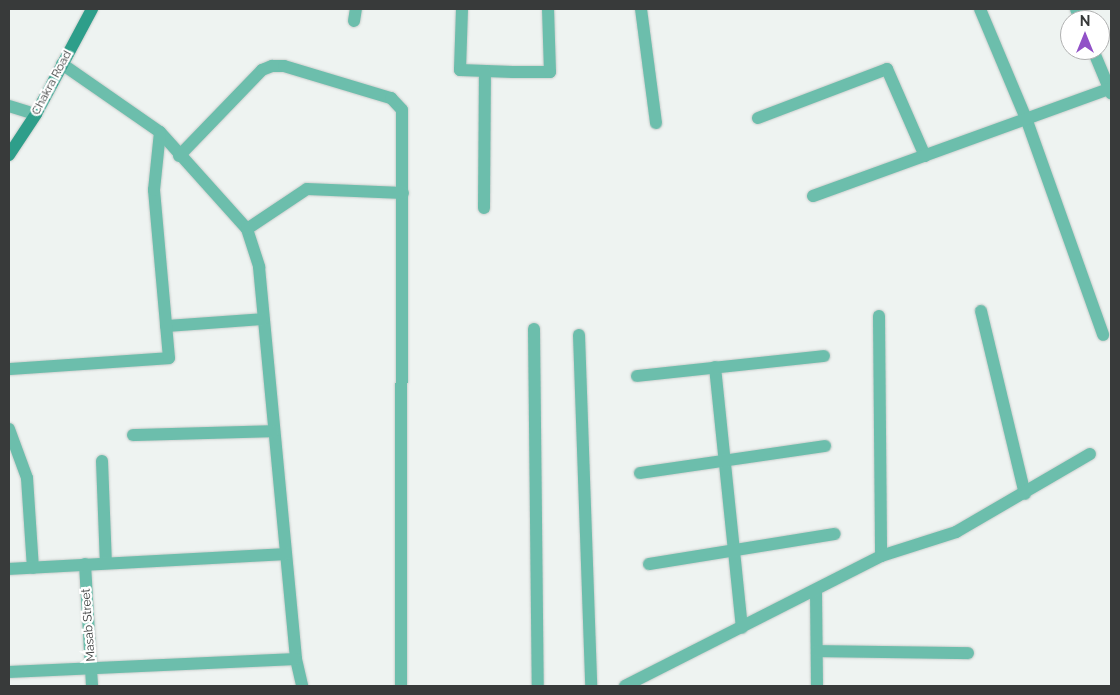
<!DOCTYPE html>
<html>
<head>
<meta charset="utf-8">
<style>
	body { margin:0 }
	#map { position:relative; width:1120px; height:695px; overflow:hidden; background:#eef3f1; font-family:Raleway,sans-serif }
	div>[style] { position:absolute }
	.roads { filter:drop-shadow(0 0 1px #cacecc) drop-shadow(0 0 1px #cacecc) }
	.minor>* { height:12px; margin:-6px; padding:0 6px; transform-origin:6px; border-radius:6px; background:#6cbeac }
	.secondary>* { height:12px; margin:-6px; padding:0 6px; transform-origin:6px; border-radius:6px; background:#2e9e8a }
	span { translate:-50% -50%; white-space:nowrap; text-align:center; line-height:1.15; -webkit-text-stroke:4.5px #fff; paint-order:stroke }
	.street-label { font-size:12px; color:#383a3a }
	.frame { position:absolute; inset:0; border:10px solid #383a3a; pointer-events:none }
	.north { position:absolute; left:1060px; top:10px; width:50px; height:50px; box-sizing:border-box; background:#fff; border:1px solid #afb0b0; border-radius:50%; rotate:0deg; font-size:14px; font-weight:700; line-height:20px; text-align:center; color:#383a3a }
	.north::after { content:''; display:block; margin:auto; width:18px; height:22px; background:#9151c7; clip-path:polygon(50% 0,100% 100%,50% 72%,0 100%) }
</style>
</head>
<body>
<div id="map">
	<div class="roads">
		<div class="minor">
			<i style="left:462px;top:9px;width:61px;rotate:91.9deg"></i>
			<i style="left:460px;top:70px;width:53px;rotate:2.2deg"></i>
			<i style="left:513px;top:72px;width:37px"></i>
			<i style="left:550px;top:72px;width:63px;rotate:-91.8deg"></i>
			<i style="left:641px;top:9px;width:115px;rotate:82.5deg"></i>
			<i style="left:980px;top:9px;width:121px;rotate:67.2deg"></i>
			<i style="left:1027px;top:121px;width:227px;rotate:70.4deg"></i>
			<i style="left:1076px;top:9px;width:12px;rotate:66deg"></i>
			<i style="left:354px;top:21px;width:12px;rotate:-81deg"></i>
			<i style="left:1093px;top:50px;width:47px;rotate:67.3deg"></i>
			<i style="left:62px;top:64px;width:119px;rotate:34.8deg"></i>
			<i style="left:160px;top:132px;width:130px;rotate:48.1deg"></i>
			<i style="left:247px;top:229px;width:40px;rotate:72deg"></i>
			<i style="left:259px;top:267px;width:394px;rotate:84.6deg"></i>
			<i style="left:296px;top:659px;width:28px;rotate:77deg"></i>
			<i style="left:9px;top:106px;width:28px;rotate:17deg"></i>
			<i style="left:758px;top:118px;width:138px;rotate:-20.8deg"></i>
			<i style="left:887px;top:69px;width:95px;rotate:66.4deg"></i>
			<i style="left:179px;top:156px;width:120px;rotate:-46deg"></i>
			<i style="left:262px;top:70px;width:11px;rotate:-22deg"></i>
			<i style="left:272px;top:66px;width:12px"></i>
			<i style="left:284px;top:66px;width:112px;rotate:16.7deg"></i>
			<i style="left:391px;top:98px;width:16px;rotate:47deg"></i>
			<i style="left:402px;top:110px;width:576px;rotate:90.1deg"></i>
			<i style="left:813px;top:196px;width:317px;rotate:-19.9deg"></i>
			<i style="left:484px;top:208px;width:137px;rotate:-89.6deg"></i>
			<i style="left:247px;top:229px;width:72px;rotate:-33.7deg"></i>
			<i style="left:307px;top:189px;width:96px;rotate:2.4deg"></i>
			<i style="left:981px;top:311px;width:188px;rotate:76.5deg"></i>
			<i style="left:879px;top:316px;width:240px;rotate:89.5deg"></i>
			<i style="left:166px;top:326px;width:97px;rotate:-4.1deg"></i>
			<i style="left:534px;top:329px;width:357px;rotate:89.4deg"></i>
			<i style="left:579px;top:335px;width:351px;rotate:88deg"></i>
			<i style="left:715px;top:367px;width:262px;rotate:84.1deg"></i>
			<i style="left:9px;top:369px;width:160px;rotate:-3.9deg"></i>
			<i style="left:169px;top:358px;width:169px;rotate:-95.1deg"></i>
			<i style="left:154px;top:190px;width:58px;rotate:-84.1deg"></i>
			<i style="left:637px;top:376px;width:188px;rotate:-6.1deg"></i>
			<i style="left:9px;top:429px;width:52px;rotate:69.8deg"></i>
			<i style="left:27px;top:478px;width:90px;rotate:86.2deg"></i>
			<i style="left:133px;top:435px;width:140px;rotate:-1.6deg"></i>
			<i style="left:102px;top:461px;width:102px;rotate:87.8deg"></i>
			<i style="left:640px;top:473px;width:187px;rotate:-8.3deg"></i>
			<i style="left:85px;top:564px;width:122px;rotate:86.7deg"></i>
			<i style="left:649px;top:564px;width:188px;rotate:-9.2deg"></i>
			<i style="left:9px;top:569px;width:277px;rotate:-3.1deg"></i>
			<i style="left:816px;top:591px;width:95px;rotate:89.4deg"></i>
			<i style="left:817px;top:651px;width:151px;rotate:0.8deg"></i>
			<i style="left:9px;top:672px;width:287px;rotate:-2.6deg"></i>
			<i style="left:625px;top:686px;width:287px;rotate:-26.9deg"></i>
			<i style="left:881px;top:556px;width:79px;rotate:-17.7deg"></i>
			<i style="left:956px;top:532px;width:155px;rotate:-30.2deg"></i>
		</div>
		<div class="secondary">
			<i style="left:9px;top:155px;width:49px;rotate:-56.6deg"></i>
			<i style="left:36px;top:114px;width:119px;rotate:-61.9deg"></i>
		</div>
	</div>
	<div class="street-label">
		<span style="left:52px;top:83px;rotate:-62deg">Chakra Road</span>
		<span style="left:89px;top:625px;rotate:-94deg">Masab Street</span>
	</div>
	<div class="frame"></div>
	<div class="north">N</div>
</div>
</body>
</html>
